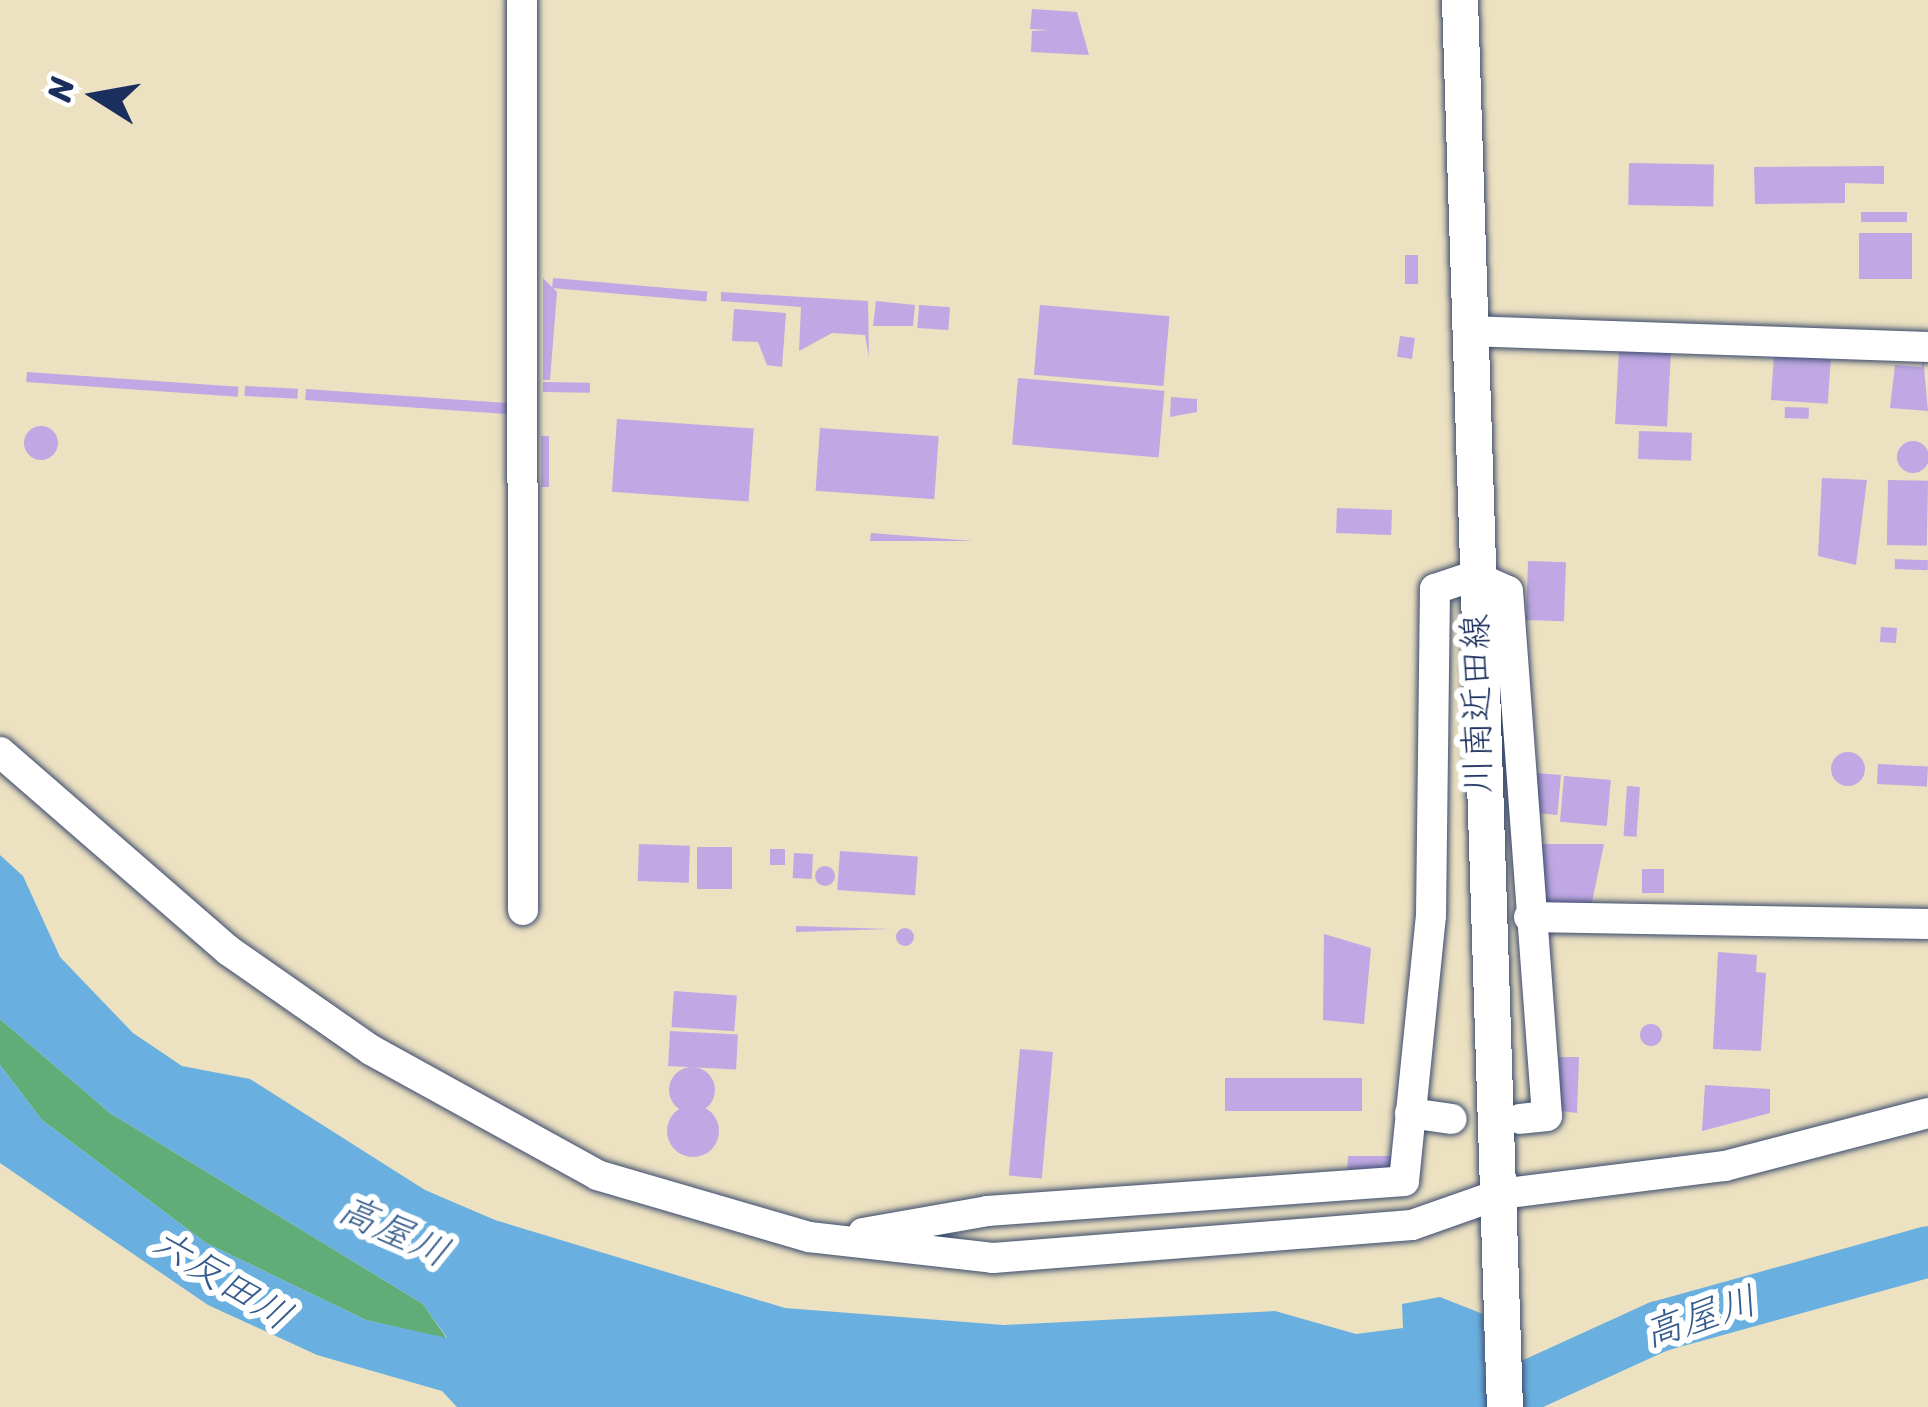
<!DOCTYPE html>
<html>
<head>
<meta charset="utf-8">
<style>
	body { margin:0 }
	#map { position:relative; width:1928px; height:1407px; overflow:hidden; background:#ece1c1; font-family:Sriracha,"Klee One",sans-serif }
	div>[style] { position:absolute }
	.forest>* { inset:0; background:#60ad78 }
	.water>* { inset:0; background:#69b0e0 }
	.river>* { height:51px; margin:-25.5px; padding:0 25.5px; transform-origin:25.5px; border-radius:25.5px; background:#69b0e0 }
	.building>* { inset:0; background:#bfa8e3; transform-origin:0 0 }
	.round { border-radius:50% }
	.roads { filter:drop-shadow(0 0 3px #3a4a6d) drop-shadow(0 0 3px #3a4a6d) }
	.minor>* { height:30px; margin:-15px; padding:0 15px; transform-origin:15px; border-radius:15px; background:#fff }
	.major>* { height:36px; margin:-18px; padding:0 18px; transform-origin:18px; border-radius:18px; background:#fff }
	span { translate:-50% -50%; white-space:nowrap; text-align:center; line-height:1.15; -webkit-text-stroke:12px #fff; paint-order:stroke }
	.street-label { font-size:36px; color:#1b2f5e }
	.water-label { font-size:39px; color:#365c8c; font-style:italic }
	.north { position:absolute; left:36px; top:36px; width:120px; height:120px; -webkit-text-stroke:9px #fff; paint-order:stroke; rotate:281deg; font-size:33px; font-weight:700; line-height:48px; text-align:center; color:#1b2f5e }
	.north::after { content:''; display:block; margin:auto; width:42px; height:54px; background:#1b2f5e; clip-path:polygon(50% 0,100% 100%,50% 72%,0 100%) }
</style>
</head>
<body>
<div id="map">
	<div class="forest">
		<i style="clip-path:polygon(0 1019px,110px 1113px,423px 1304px,447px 1339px,366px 1320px,206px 1243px,42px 1120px,0 1065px)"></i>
	</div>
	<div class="water">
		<i style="clip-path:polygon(0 855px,23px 876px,60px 957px,133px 1033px,182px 1066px,250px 1079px,425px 1190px,495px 1220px,785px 1308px,1004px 1325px,1275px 1311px,1356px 1334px,1403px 1328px,1402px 1304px,1440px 1297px,1483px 1314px,1486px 1407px,457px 1407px,442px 1391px,317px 1355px,208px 1305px,0 1163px,0 1065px,42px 1120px,206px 1243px,366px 1320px,447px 1338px,423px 1304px,110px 1113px,0 1019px)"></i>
	</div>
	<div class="river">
		<i style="left:1480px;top:1407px;width:196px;rotate:-24.5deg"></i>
		<i style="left:1658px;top:1326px;width:280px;rotate:-15.5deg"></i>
	</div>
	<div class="building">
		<i style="clip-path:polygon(1032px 9px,1077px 12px,1089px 55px,1031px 52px,1032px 31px,1049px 30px,1030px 29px)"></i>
		<i style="left:1629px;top:163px;width:85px;height:42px;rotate:1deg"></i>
		<i style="clip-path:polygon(1884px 166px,1884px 184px,1845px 183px,1845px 203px,1755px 204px,1754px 167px)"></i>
		<i style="left:1907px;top:212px;width:10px;height:46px;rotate:90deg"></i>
		<i style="left:1859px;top:233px;width:53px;height:46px"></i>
		<i style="left:1405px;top:255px;width:13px;height:29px"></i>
		<i style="clip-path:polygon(543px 278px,557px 292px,550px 380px,543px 380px)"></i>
		<i style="left:553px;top:278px;width:155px;height:10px;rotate:5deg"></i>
		<i style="clip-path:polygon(721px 292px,868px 301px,869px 357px,865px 335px,832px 333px,799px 351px,801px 307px,721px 301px)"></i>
		<i style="clip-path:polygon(876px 301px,915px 305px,913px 326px,873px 326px)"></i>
		<i style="left:919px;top:305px;width:31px;height:23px;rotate:4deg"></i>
		<i style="left:1040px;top:305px;width:130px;height:70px;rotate:5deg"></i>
		<i style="clip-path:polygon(734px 309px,786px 313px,782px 367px,767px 365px,758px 342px,732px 341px)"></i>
		<i style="left:1400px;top:336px;width:15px;height:21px;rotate:8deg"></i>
		<i style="left:1619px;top:349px;width:52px;height:75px;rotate:3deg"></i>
		<i style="left:1774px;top:355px;width:57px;height:45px;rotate:4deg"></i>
		<i style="clip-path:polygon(1923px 356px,1928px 411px,1890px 408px,1895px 365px,1922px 367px)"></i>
		<i style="left:27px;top:372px;width:212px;height:10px;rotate:4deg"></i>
		<i style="left:1018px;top:378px;width:147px;height:67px;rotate:5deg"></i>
		<i style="left:543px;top:382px;width:47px;height:10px;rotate:1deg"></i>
		<i style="left:245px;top:386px;width:53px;height:10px;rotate:3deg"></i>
		<i style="left:306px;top:389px;width:210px;height:11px;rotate:4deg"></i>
		<i style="clip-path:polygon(1171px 397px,1197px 399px,1197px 412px,1170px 417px)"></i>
		<i style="left:1785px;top:407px;width:24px;height:11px;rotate:2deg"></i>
		<i style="left:617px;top:419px;width:137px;height:73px;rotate:4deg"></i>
		<i class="round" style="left:24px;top:426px;width:34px;height:34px"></i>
		<i style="left:820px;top:428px;width:119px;height:63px;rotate:4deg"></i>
		<i style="left:1639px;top:431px;width:53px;height:28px;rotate:2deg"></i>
		<i style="left:541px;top:436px;width:8px;height:51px"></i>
		<i class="round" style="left:1897px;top:441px;width:32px;height:32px"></i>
		<i style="clip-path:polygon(1822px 478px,1867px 480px,1856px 565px,1818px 556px)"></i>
		<i style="left:1888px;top:480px;width:40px;height:65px;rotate:1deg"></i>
		<i style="left:1337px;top:508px;width:55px;height:25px;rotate:2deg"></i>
		<i style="clip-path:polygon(871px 533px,973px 541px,870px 541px)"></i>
		<i style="left:1895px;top:559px;width:33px;height:10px;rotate:2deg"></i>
		<i style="left:1528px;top:561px;width:38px;height:59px;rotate:2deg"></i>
		<i style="left:1881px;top:627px;width:16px;height:15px;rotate:4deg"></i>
		<i class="round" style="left:1831px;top:752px;width:34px;height:34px"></i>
		<i style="left:1878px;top:764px;width:50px;height:20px;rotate:3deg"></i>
		<i style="left:1537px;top:773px;width:24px;height:40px;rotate:5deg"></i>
		<i style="left:1564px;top:776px;width:47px;height:46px;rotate:5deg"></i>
		<i style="left:1627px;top:786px;width:13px;height:50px;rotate:4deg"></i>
		<i style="left:639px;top:844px;width:51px;height:37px;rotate:2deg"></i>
		<i style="clip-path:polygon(1536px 844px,1604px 844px,1591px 907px,1546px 904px)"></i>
		<i style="left:697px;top:847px;width:35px;height:42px"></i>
		<i style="left:770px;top:849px;width:15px;height:16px"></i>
		<i style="left:840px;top:851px;width:78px;height:39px;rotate:4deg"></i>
		<i style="left:794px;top:853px;width:19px;height:25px;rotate:3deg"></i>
		<i class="round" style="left:815px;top:866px;width:20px;height:20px"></i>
		<i style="left:1642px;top:869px;width:22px;height:24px"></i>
		<i style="clip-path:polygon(796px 926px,889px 929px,796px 932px)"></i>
		<i class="round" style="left:896px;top:928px;width:18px;height:18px"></i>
		<i style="clip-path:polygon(1324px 934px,1371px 948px,1364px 1024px,1323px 1020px)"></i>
		<i style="clip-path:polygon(1718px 952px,1757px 955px,1756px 972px,1766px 973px,1761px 1051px,1713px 1049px)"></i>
		<i style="left:674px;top:991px;width:63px;height:36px;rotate:4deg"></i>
		<i class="round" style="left:1640px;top:1024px;width:22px;height:22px"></i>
		<i style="left:670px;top:1031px;width:68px;height:35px;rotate:3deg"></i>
		<i style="left:1020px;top:1049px;width:33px;height:127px;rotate:5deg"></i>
		<i style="clip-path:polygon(1559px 1057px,1579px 1057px,1577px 1113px,1561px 1111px)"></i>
		<i class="round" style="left:669px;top:1067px;width:46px;height:46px"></i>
		<i style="left:1362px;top:1078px;width:33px;height:137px;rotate:90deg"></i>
		<i style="clip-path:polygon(1705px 1085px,1770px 1089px,1770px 1113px,1702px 1131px)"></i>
		<i class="round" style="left:667px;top:1105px;width:52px;height:52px"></i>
		<i style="clip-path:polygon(1348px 1156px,1398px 1156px,1397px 1174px,1347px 1177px)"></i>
	</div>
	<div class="roads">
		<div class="minor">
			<i style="left:522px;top:0;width:910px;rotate:89.94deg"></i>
			<i style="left:1468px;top:331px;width:460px;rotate:2deg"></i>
			<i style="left:0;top:752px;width:303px;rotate:41deg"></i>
			<i style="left:229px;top:951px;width:173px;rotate:34.9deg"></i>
			<i style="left:371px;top:1050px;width:258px;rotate:28.9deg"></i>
			<i style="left:597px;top:1175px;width:221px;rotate:16.3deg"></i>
			<i style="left:809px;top:1237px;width:185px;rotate:6.5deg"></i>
			<i style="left:993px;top:1258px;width:420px;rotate:-4.5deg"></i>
			<i style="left:1412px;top:1225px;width:93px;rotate:-19.4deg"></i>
			<i style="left:1500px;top:1194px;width:227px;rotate:-7.1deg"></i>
			<i style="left:1725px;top:1166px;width:210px;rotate:-14.6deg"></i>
			<i style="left:1529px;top:917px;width:399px;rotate:1deg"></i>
			<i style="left:1410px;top:1113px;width:42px;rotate:8.1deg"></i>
			<i style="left:863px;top:1233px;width:127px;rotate:-10deg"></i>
			<i style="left:988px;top:1211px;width:417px;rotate:-4.1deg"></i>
			<i style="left:1404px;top:1181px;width:266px;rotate:-84.2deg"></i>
			<i style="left:1431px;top:916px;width:327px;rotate:-89.3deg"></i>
			<i style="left:1435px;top:589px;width:41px;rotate:-18.4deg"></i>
			<i style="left:1474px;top:576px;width:37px;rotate:24deg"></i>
			<i style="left:1508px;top:591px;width:526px;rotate:85.75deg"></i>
			<i style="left:1547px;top:1116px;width:27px;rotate:174deg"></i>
		</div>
		<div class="major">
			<i style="left:1460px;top:0;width:1408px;rotate:88.17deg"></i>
		</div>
	</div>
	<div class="street-label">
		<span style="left:1477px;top:704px;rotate:-91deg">川南近田線</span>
	</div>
	<div class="water-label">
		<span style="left:394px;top:1231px;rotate:25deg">高屋川</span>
		<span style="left:222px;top:1279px;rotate:32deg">六反田川</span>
		<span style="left:1700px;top:1317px;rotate:-18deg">高屋川</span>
	</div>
	<div class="north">N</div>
</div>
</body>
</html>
